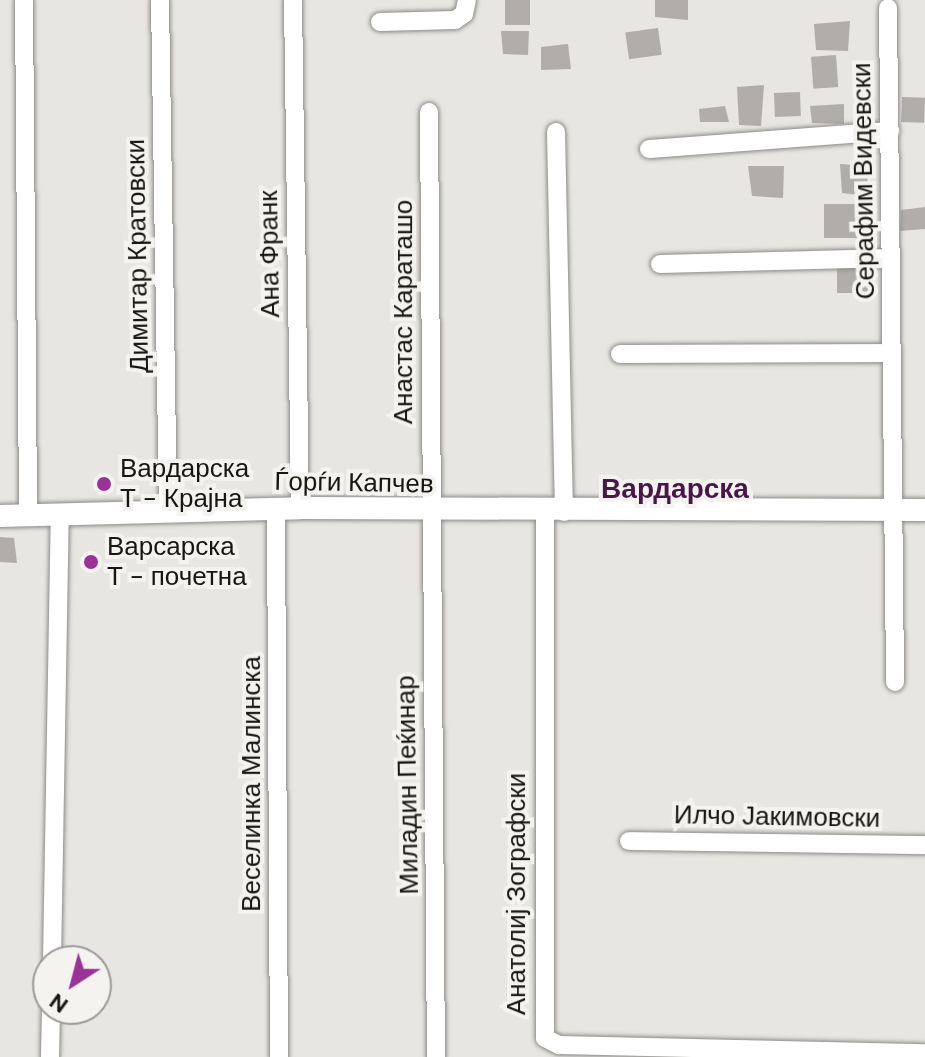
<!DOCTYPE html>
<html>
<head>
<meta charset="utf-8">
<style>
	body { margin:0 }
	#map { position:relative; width:925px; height:1057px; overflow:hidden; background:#e7e6e2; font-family:"DM Sans",sans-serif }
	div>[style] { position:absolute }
	.building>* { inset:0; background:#b1aeaa; transform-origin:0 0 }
	.roads { filter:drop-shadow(0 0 2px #8c8b87) drop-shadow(0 0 2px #8c8b87) }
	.minor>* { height:18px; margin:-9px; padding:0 9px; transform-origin:9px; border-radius:9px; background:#fff }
	.tertiary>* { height:22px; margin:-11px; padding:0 11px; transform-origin:11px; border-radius:11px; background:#fff }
	.dots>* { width:22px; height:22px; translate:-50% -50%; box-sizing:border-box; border:4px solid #f4f3ef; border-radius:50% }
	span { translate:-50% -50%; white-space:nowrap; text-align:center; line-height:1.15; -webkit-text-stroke:8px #f4f3ef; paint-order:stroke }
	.street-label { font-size:26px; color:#171615 }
	.poi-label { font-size:26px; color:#171615 }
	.left { translate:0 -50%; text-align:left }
	.neighbourhood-label { font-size:28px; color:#481747; font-weight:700 }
	.north { position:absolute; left:32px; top:945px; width:80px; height:80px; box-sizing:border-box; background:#f4f3ef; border:2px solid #9c9b98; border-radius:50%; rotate:216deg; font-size:22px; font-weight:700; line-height:32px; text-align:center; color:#171615 }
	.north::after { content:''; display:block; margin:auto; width:28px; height:36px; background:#993398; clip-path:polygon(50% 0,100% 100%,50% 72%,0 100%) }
</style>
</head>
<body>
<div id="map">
	<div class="building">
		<i style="left:505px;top:0;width:25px;height:25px"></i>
		<i style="clip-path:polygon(655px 0,688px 0,688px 20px,655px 17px)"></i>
		<i style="clip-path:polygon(850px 21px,848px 51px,816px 50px,814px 24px)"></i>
		<i style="left:658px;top:28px;width:27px;height:33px;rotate:82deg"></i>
		<i style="clip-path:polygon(501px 31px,529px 31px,528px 55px,503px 54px)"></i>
		<i style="clip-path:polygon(568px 44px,571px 69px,541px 70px,541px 47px)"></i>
		<i style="left:836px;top:55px;width:32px;height:25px;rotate:86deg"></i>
		<i style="clip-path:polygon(764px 85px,761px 126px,739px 125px,737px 87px)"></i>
		<i style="left:800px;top:92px;width:24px;height:26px;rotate:88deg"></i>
		<i style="left:902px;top:97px;width:23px;height:25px;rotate:2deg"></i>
		<i style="clip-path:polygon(844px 104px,844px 124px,812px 123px,810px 106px)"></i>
		<i style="clip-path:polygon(725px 106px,729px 122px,700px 122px,699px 109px)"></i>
		<i style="clip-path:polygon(840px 164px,867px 166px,868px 196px,842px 193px)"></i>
		<i style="clip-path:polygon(748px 166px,784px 166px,783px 198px,752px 196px)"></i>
		<i style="left:860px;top:204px;width:34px;height:36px;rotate:90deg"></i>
		<i style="clip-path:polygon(925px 207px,925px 229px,900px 231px,901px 210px)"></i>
		<i style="left:837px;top:259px;width:31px;height:34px"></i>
		<i style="clip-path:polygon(0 537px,14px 538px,17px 563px,0 562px)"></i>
	</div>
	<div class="roads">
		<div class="minor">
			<i style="left:24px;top:0;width:515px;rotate:89.55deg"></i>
			<i style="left:160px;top:0;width:512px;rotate:89.1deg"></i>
			<i style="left:293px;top:0;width:508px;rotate:89.21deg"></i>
			<i style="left:888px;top:8px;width:674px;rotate:89.4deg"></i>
			<i style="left:380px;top:22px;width:75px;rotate:-1.5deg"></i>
			<i style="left:455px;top:20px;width:11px;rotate:-34deg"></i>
			<i style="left:464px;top:14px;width:14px;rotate:-78deg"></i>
			<i style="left:429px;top:112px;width:945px;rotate:89.58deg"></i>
			<i style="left:556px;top:132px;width:380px;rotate:88.8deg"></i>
			<i style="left:649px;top:149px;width:242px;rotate:-4.3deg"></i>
			<i style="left:660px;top:264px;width:231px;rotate:-1.5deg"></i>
			<i style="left:620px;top:354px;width:272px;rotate:-0.2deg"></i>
			<i style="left:276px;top:510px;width:547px;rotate:89.69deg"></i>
			<i style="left:545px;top:512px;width:526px;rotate:90deg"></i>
			<i style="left:545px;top:1038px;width:16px;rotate:27deg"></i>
			<i style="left:559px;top:1045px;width:366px;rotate:1.3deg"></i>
			<i style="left:629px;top:841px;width:296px;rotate:0.8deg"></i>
			<i style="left:52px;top:961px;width:447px;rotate:-89deg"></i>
			<i style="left:50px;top:1057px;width:48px;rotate:-88.8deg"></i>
		</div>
		<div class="tertiary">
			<i style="left:0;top:516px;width:300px;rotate:-1.5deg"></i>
			<i style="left:300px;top:508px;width:625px;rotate:0.18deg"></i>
		</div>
	</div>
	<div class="dots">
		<i style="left:104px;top:484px;background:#993398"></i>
		<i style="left:91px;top:562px;background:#993398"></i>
	</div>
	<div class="street-label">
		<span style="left:864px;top:181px;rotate:-91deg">Серафим Видевски</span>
		<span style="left:270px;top:254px;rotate:-91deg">Ана Франк</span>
		<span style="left:138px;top:256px;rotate:-91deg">Димитар Кратовски</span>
		<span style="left:404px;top:312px;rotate:-90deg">Анастас Караташо</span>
		<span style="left:354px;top:483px;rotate:1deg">Ѓорѓи Капчев</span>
		<span style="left:252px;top:784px;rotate:-90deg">Веселинка Малинска</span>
		<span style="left:408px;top:785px;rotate:-91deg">Миладин Пеќинар</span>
		<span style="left:777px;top:817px;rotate:1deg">Илчо Јакимовски</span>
		<span style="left:517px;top:894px;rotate:-90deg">Анатолиј Зографски</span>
	</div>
	<div class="poi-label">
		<span class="left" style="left:120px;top:484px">Вардарска<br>Т - Крајна</span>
		<span class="left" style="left:107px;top:562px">Варсарска<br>Т - почетна</span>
	</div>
	<div class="neighbourhood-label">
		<span style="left:675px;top:489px">Вардарска</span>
	</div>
	<div class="north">N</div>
</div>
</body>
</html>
